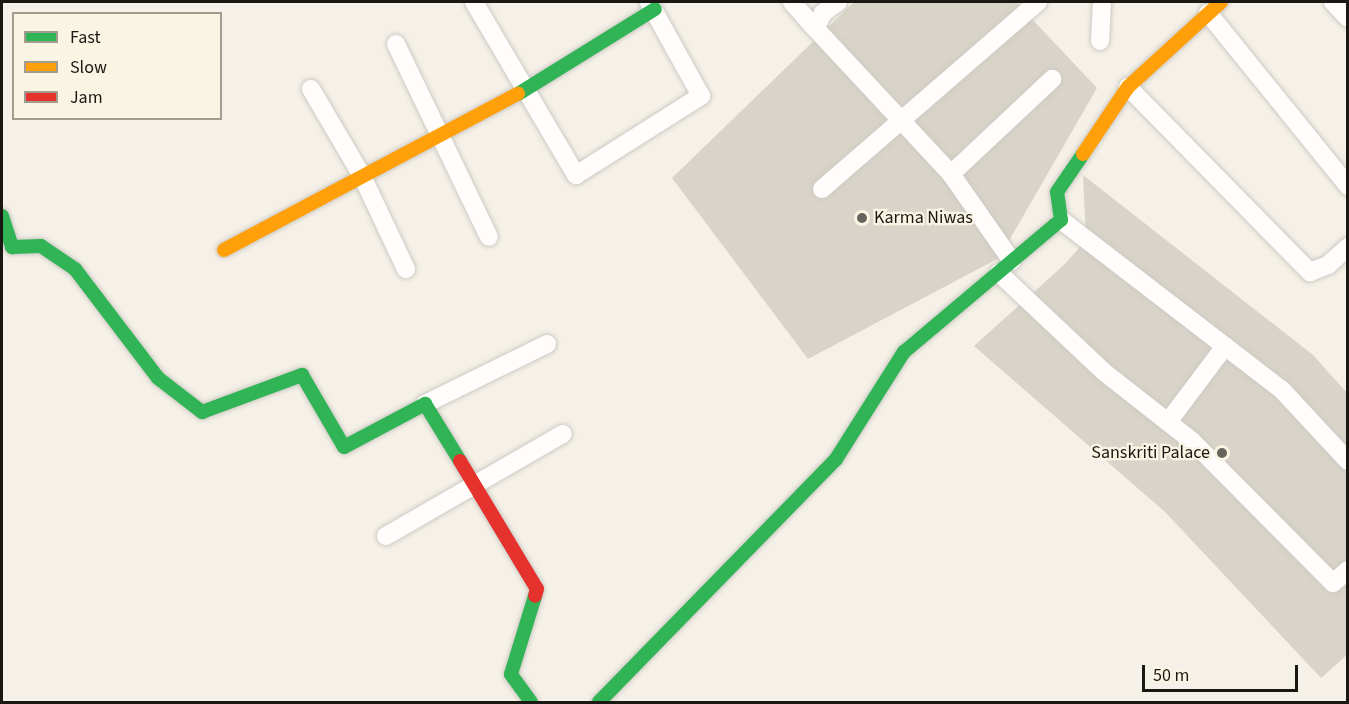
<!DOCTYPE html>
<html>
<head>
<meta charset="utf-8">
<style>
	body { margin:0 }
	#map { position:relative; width:1349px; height:704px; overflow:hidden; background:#f5f1e8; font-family:"Source Sans 3",sans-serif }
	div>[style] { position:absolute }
	.building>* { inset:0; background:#d9d4c9 }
	.roads { filter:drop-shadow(0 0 2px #cdcac4) drop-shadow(0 0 2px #cdcac4) }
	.street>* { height:18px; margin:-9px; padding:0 9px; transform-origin:9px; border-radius:9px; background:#fefdfc }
	.fast>* { height:14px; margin:-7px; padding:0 7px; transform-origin:7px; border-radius:7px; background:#30b455 }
	.slow>* { height:14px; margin:-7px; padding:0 7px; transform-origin:7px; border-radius:7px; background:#ff9f0a }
	.jam>* { height:14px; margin:-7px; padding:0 7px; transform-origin:7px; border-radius:7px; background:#e5322d }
	.dots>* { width:16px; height:16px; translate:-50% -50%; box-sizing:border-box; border:3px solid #faf4e3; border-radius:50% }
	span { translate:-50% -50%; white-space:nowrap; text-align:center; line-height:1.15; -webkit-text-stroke:4.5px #faf4e3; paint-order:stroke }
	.poi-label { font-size:18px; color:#1a1813 }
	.left { translate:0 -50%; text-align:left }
	.right { translate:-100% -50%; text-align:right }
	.frame { position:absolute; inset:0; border:3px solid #1a1813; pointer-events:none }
	.legend { position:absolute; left:12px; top:12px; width:210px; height:108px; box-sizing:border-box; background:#faf4e3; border:2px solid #a09c90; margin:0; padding:8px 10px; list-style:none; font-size:18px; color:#1a1813 }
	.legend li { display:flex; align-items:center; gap:12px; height:30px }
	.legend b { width:30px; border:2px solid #a09c90 }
	.scale { position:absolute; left:1142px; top:665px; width:156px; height:27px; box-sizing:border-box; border:3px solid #1a1813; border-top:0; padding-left:8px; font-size:18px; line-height:21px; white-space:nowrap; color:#1a1813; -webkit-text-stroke:4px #faf4e3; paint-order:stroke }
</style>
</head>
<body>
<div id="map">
	<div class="building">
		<i style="clip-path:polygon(854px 2px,1016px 2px,1097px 88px,999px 258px,808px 359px,672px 178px)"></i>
		<i style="clip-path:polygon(1083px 175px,1313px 355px,1348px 394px,1348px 654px,1321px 678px,1165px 512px,974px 346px,1065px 264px,1086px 240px)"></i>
	</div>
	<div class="roads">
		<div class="street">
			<i style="left:474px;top:2px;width:201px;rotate:59.5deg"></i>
			<i style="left:576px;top:175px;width:148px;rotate:-32.3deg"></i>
			<i style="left:701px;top:96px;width:107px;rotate:-119deg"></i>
			<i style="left:792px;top:2px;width:35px;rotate:49deg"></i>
			<i style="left:838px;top:2px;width:19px;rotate:144deg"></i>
			<i style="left:823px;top:13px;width:17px;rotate:118deg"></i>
			<i style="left:815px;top:28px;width:200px;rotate:47deg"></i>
			<i style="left:951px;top:174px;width:106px;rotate:55deg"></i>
			<i style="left:1333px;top:2px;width:22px;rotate:47deg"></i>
			<i style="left:1208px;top:13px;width:223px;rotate:51deg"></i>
			<i style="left:1100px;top:41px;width:39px;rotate:-87deg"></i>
			<i style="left:396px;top:44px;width:214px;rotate:64.3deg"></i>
			<i style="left:1128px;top:87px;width:260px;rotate:45.5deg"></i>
			<i style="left:1310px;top:272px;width:19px;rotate:-21deg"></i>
			<i style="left:1328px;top:265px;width:27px;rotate:-42deg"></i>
			<i style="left:311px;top:89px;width:101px;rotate:59.6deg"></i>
			<i style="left:362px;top:176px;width:103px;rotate:64.7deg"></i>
			<i style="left:951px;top:174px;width:139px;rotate:-43.2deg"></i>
			<i style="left:822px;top:189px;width:286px;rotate:-40.9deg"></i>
			<i style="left:1061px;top:220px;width:279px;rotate:37.6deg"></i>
			<i style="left:1282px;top:390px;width:97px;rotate:47.1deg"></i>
			<i style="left:999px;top:273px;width:144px;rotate:43.3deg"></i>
			<i style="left:1104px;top:372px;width:112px;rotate:38.1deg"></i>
			<i style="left:1192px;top:441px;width:200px;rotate:45.2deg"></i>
			<i style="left:1333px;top:583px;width:20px;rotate:-41deg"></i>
			<i style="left:425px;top:404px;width:136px;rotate:-26.2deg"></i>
			<i style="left:1168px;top:422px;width:95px;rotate:-53.1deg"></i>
			<i style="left:386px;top:536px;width:204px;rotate:-30deg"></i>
		</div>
		<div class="fast">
			<i style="left:518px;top:94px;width:161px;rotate:-31.8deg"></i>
			<i style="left:2px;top:216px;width:33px;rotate:72deg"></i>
			<i style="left:12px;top:247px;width:29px;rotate:-2deg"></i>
			<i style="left:41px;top:246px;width:41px;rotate:34.1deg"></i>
			<i style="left:75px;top:269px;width:137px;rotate:52.7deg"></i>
			<i style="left:158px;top:378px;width:56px;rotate:37.7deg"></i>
			<i style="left:202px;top:412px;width:107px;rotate:-20.3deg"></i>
			<i style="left:302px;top:375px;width:83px;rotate:59.7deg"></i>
			<i style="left:344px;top:447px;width:92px;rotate:-28deg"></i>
			<i style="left:425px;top:404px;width:67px;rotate:58.4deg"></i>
			<i style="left:531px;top:702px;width:34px;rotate:-126deg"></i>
			<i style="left:511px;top:674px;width:82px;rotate:-72.9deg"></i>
			<i style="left:599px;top:702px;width:339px;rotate:-45.7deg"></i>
			<i style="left:836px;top:459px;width:127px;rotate:-57.6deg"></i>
			<i style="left:904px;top:352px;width:205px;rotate:-40.1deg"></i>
			<i style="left:1061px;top:220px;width:28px;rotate:-98deg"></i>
			<i style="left:1057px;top:192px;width:46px;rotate:-55.6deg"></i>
		</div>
		<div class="slow">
			<i style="left:1083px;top:154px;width:81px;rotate:-56.1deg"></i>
			<i style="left:1128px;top:87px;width:126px;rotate:-42.4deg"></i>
			<i style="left:224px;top:250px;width:333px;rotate:-28deg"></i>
		</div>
		<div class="jam">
			<i style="left:460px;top:461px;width:149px;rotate:59deg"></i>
			<i style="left:537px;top:589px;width:7px;rotate:106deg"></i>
		</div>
	</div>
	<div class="dots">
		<i style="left:862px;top:218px;background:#67645e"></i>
		<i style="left:1222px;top:453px;background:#67645e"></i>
	</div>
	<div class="poi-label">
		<span class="left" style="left:874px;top:218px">Karma Niwas</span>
		<span class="right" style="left:1210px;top:453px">Sanskriti Palace</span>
	</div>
	<div class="frame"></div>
	<ul class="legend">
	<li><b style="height:8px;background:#30b455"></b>Fast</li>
	<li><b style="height:8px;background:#ff9f0a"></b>Slow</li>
	<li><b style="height:8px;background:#e5322d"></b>Jam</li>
	</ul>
	<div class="scale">50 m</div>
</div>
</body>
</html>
